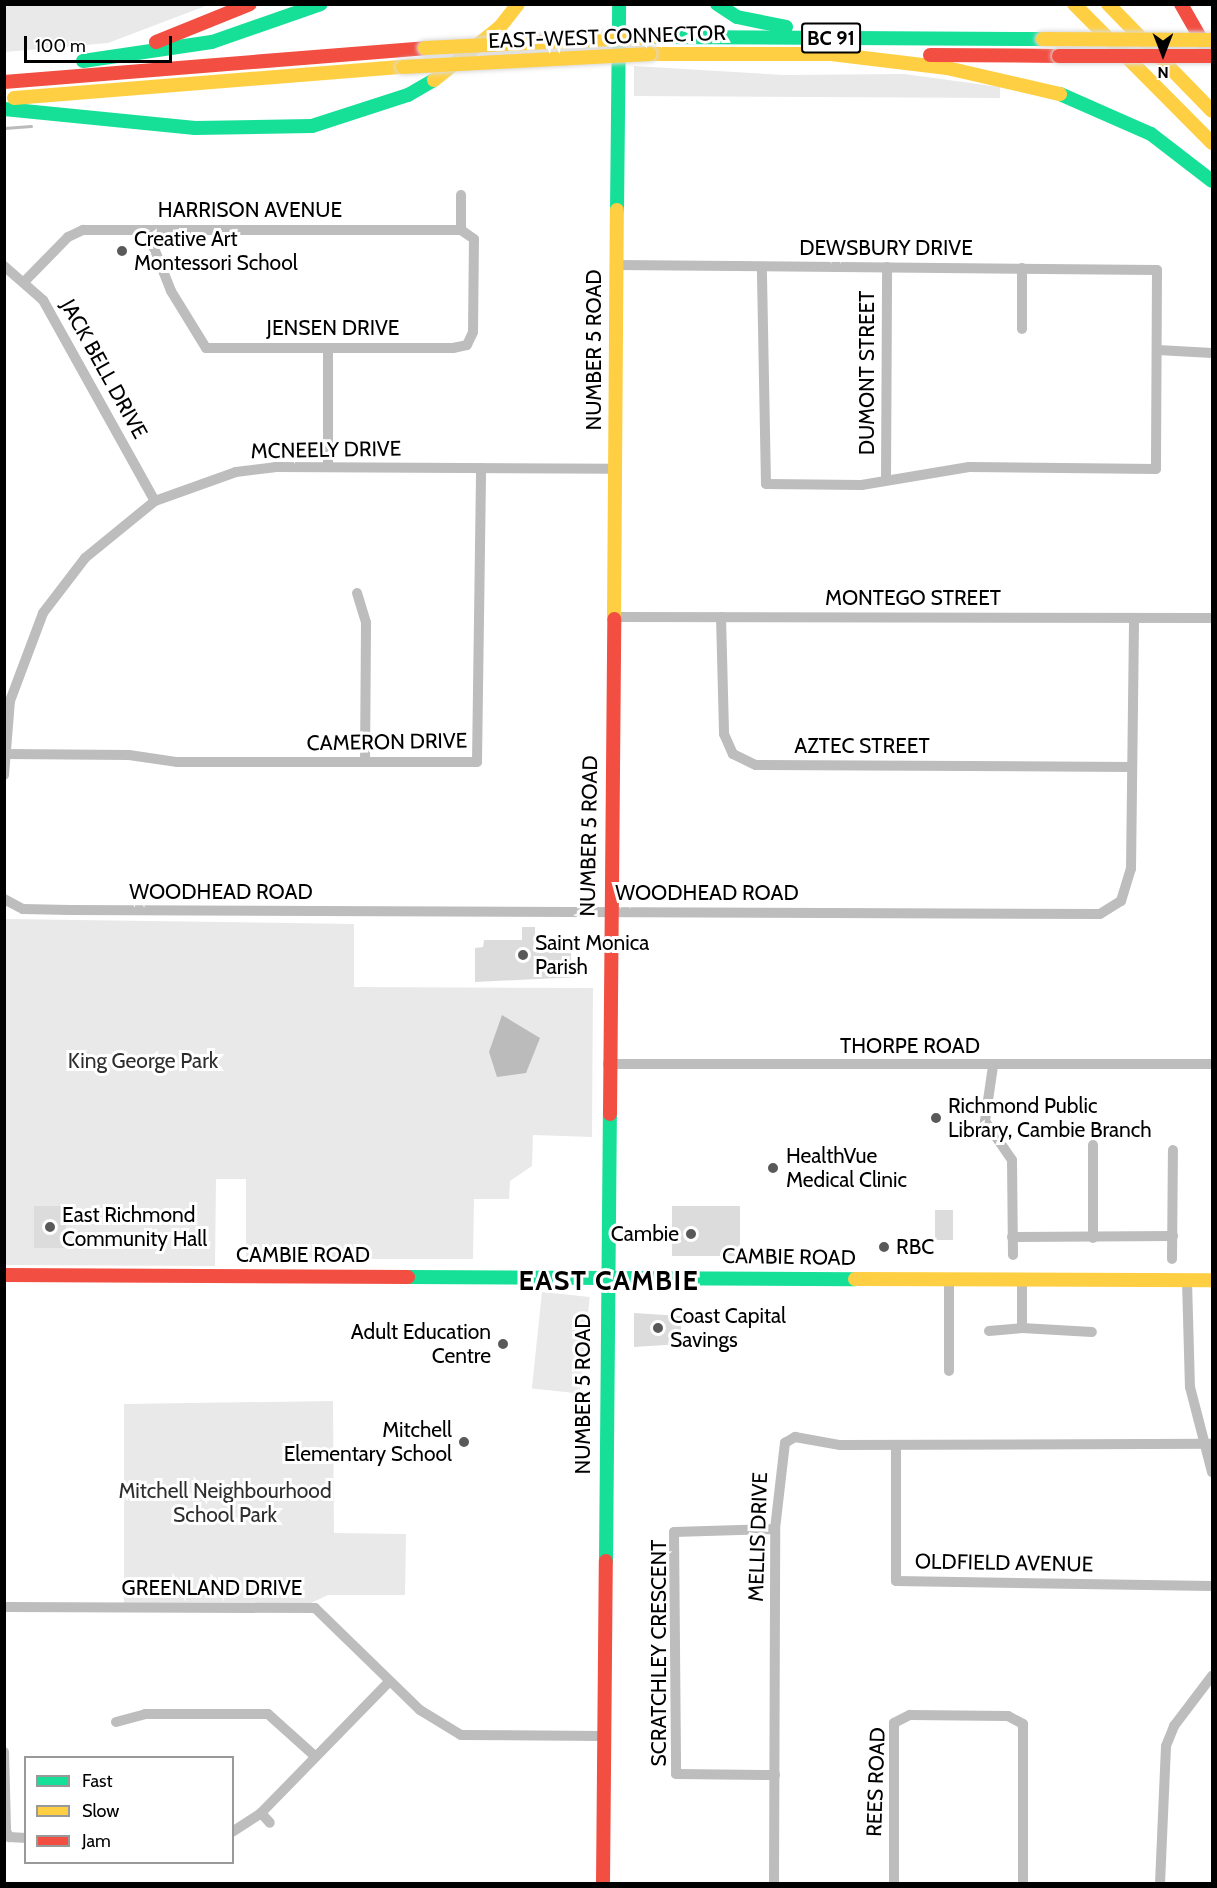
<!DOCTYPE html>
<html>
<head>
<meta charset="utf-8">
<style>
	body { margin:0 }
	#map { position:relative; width:1217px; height:1888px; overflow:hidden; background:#fff; font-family:Cabin,sans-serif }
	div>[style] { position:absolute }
	.green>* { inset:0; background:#e9e9e9; transform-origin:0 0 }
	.water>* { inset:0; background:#bbb }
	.stream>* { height:3px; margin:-1.5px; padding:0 1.5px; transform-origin:1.5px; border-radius:1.5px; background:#bbb }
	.building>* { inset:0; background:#dcdcdc; transform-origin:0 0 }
	.street>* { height:10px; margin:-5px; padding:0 5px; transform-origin:5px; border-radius:5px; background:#bdbdbd }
	.fast>* { height:14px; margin:-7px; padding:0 7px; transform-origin:7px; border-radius:7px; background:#16e098 }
	.slow>* { height:14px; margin:-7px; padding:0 7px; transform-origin:7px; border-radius:7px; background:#ffcf43 }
	.jam>* { height:14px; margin:-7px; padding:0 7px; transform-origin:7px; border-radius:7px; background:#f24e42 }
	.bridges { filter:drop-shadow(0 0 2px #dbdbdb) drop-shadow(0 0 2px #dbdbdb) }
	.slow-bridge>* { height:14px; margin:-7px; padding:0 7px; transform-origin:7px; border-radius:7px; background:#ffcf43 }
	.jam-bridge>* { height:14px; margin:-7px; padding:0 7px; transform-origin:7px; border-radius:7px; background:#f24e42 }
	.dots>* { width:16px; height:16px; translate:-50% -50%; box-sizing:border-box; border:3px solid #fff; border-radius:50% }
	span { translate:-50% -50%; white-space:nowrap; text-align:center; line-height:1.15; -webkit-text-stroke:6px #fff; paint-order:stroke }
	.shield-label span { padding:2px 4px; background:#fff; border:2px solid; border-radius:4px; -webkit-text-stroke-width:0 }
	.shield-label { font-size:20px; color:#000; font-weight:700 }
	.street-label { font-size:21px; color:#000 }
	.poi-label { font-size:21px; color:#000 }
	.left { translate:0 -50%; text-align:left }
	.right { translate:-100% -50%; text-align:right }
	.park-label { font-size:21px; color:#2e2e2e }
	.district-label { font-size:27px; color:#000; font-weight:700; letter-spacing:1.5px }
	.frame { position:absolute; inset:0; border:6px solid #000; pointer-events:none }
	.legend { position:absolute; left:24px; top:1756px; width:210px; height:108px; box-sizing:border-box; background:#fff; border:2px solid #999; margin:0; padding:8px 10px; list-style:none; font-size:18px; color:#000 }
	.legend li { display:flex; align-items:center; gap:12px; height:30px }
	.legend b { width:30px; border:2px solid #999 }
	.north { position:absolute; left:1133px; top:24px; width:60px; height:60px; -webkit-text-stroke:4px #fff; paint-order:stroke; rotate:180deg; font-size:16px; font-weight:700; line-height:24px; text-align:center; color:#000 }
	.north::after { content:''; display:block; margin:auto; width:21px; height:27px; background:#000; clip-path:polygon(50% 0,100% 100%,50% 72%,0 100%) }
	.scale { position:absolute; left:24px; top:36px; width:148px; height:27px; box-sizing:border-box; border:3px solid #000; border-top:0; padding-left:8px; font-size:18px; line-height:21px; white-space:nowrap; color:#000; -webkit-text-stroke:4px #fff; paint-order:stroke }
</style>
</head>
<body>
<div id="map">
	<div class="green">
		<i style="clip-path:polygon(5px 4px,208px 4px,208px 5px,108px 43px,5px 52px)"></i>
		<i style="clip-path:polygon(634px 66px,784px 75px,904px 74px,1000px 87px,1000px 98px,634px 96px)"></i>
		<i style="clip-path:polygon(6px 919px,354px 924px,354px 987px,593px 988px,592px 1137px,533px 1135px,532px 1166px,510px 1181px,509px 1199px,474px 1199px,473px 1259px,246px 1259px,246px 1179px,216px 1179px,215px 1266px,5px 1265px)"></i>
		<i style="left:542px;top:1292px;width:48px;height:97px;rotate:6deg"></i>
		<i style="clip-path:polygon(333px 1401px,334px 1533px,406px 1534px,405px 1595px,328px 1595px,311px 1603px,124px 1604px,124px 1404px)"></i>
	</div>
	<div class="water">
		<i style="clip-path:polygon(502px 1015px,540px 1038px,526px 1073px,497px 1077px,489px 1052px)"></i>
	</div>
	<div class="stream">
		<i style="left:4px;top:128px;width:27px;rotate:-4deg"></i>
	</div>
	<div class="building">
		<i style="clip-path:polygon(522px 927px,535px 927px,535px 939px,561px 940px,571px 951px,571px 960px,583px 961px,579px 977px,475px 982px,475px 948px,483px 947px,484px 940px,522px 940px)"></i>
		<i style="left:34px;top:1206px;width:32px;height:42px"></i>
		<i style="left:672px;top:1206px;width:68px;height:50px"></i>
		<i style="left:953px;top:1210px;width:30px;height:18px;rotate:90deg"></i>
		<i style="clip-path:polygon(634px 1313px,681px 1316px,681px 1344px,634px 1347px)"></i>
	</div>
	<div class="street">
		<i style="left:461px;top:195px;width:35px;rotate:90deg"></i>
		<i style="left:154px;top:230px;width:18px;rotate:90deg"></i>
		<i style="left:154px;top:248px;width:46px;rotate:68.4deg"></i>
		<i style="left:171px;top:291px;width:67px;rotate:58.4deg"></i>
		<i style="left:206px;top:348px;width:247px"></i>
		<i style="left:453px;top:348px;width:14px;rotate:-12deg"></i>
		<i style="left:467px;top:345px;width:14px;rotate:-65deg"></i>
		<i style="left:473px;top:332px;width:93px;rotate:-89.4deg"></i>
		<i style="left:474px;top:239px;width:16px;rotate:-145deg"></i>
		<i style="left:616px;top:265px;width:541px;rotate:0.53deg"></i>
		<i style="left:1157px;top:270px;width:199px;rotate:90.3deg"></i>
		<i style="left:1156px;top:469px;width:187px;rotate:-179.4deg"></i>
		<i style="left:969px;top:467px;width:109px;rotate:170.5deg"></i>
		<i style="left:862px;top:485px;width:96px;rotate:-179.4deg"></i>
		<i style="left:766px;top:484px;width:217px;rotate:-91.1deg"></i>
		<i style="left:4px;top:266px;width:52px;rotate:41.1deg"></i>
		<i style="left:43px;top:300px;width:230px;rotate:60.9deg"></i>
		<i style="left:25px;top:281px;width:62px;rotate:-45.7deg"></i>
		<i style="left:68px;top:237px;width:17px;rotate:-25deg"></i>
		<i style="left:83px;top:230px;width:378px"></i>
		<i style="left:1022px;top:329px;width:61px;rotate:-90deg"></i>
		<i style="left:1158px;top:350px;width:54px;rotate:3.2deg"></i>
		<i style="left:328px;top:466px;width:118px;rotate:-90deg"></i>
		<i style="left:886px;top:480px;width:213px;rotate:-89.7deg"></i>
		<i style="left:357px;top:593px;width:31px;rotate:73deg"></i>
		<i style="left:366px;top:623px;width:139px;rotate:90.4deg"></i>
		<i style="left:613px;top:617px;width:599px;rotate:0.1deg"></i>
		<i style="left:721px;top:617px;width:117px;rotate:88.5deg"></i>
		<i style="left:724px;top:734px;width:22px;rotate:66deg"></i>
		<i style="left:733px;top:754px;width:25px;rotate:26deg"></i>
		<i style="left:756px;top:765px;width:376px;rotate:0.3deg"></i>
		<i style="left:6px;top:754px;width:123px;rotate:0.5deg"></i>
		<i style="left:129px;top:755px;width:49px;rotate:8.3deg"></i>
		<i style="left:177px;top:762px;width:300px"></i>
		<i style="left:477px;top:762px;width:294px;rotate:-89.2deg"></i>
		<i style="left:4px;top:775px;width:74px;rotate:-85.4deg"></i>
		<i style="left:10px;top:701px;width:94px;rotate:-69.4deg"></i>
		<i style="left:43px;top:613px;width:69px;rotate:-52.6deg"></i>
		<i style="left:85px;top:558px;width:90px;rotate:-39.2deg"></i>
		<i style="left:155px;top:501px;width:86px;rotate:-19.7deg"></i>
		<i style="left:236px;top:472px;width:39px;rotate:-7deg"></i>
		<i style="left:275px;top:467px;width:339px;rotate:0.3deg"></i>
		<i style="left:4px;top:899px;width:21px;rotate:28deg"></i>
		<i style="left:23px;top:909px;width:47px;rotate:1.2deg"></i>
		<i style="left:70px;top:910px;width:1030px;rotate:0.22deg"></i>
		<i style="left:1100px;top:914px;width:25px;rotate:-32deg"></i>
		<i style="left:1121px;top:901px;width:34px;rotate:-73deg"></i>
		<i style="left:1131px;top:869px;width:251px;rotate:-89.3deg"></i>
		<i style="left:608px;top:1064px;width:604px"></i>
		<i style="left:993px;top:1066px;width:56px;rotate:98.3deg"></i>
		<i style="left:985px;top:1121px;width:47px;rotate:55.3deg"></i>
		<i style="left:1012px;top:1160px;width:95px;rotate:89.4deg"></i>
		<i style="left:1012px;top:1237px;width:161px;rotate:-0.4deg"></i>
		<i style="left:1093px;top:1238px;width:93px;rotate:-90deg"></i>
		<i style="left:1172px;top:1259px;width:109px;rotate:-89.5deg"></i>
		<i style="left:949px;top:1279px;width:92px;rotate:90deg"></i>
		<i style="left:1022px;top:1280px;width:48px;rotate:90deg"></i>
		<i style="left:1022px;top:1328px;width:70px;rotate:3.3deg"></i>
		<i style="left:1187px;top:1281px;width:106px;rotate:88.4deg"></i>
		<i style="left:1190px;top:1387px;width:88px;rotate:75.5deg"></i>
		<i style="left:989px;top:1331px;width:33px;rotate:-5deg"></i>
		<i style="left:896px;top:1445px;width:136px;rotate:90deg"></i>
		<i style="left:896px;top:1581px;width:316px;rotate:0.9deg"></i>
		<i style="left:775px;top:1529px;width:101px;rotate:178.3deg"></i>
		<i style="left:674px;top:1532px;width:242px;rotate:89.5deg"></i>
		<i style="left:676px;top:1774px;width:99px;rotate:0.6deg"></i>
		<i style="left:4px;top:1607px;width:311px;rotate:0.2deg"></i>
		<i style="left:315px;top:1608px;width:146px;rotate:44.2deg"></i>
		<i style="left:420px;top:1710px;width:48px;rotate:31.4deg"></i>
		<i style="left:461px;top:1735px;width:141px;rotate:0.4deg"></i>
		<i style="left:116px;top:1722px;width:30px;rotate:-15deg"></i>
		<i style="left:145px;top:1714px;width:123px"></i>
		<i style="left:268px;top:1714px;width:64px;rotate:41.9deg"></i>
		<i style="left:4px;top:1752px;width:79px;rotate:88.5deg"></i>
		<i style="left:6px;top:1831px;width:7px;rotate:63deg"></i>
		<i style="left:9px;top:1837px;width:17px;rotate:3deg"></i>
		<i style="left:261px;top:1813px;width:13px;rotate:48deg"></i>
		<i style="left:232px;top:1832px;width:35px;rotate:-33deg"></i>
		<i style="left:261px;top:1813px;width:183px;rotate:-45.7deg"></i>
		<i style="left:774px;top:1884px;width:355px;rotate:-89.8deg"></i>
		<i style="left:775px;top:1529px;width:87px;rotate:-83.4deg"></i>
		<i style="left:785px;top:1443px;width:12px;rotate:-31deg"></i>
		<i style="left:795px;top:1437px;width:46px;rotate:10.1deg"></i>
		<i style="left:840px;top:1445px;width:372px;rotate:-0.2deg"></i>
		<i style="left:894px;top:1884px;width:161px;rotate:-90deg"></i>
		<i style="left:894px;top:1723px;width:18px;rotate:-27deg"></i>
		<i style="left:910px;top:1715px;width:98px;rotate:0.6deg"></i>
		<i style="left:1008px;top:1716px;width:17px;rotate:28deg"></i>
		<i style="left:1023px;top:1724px;width:160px;rotate:90deg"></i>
		<i style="left:1160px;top:1884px;width:138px;rotate:-87.5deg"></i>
		<i style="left:1166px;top:1746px;width:22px;rotate:-68deg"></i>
		<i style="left:1174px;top:1726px;width:63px;rotate:-52.8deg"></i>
	</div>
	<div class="fast">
		<i style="left:717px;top:4px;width:24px;rotate:33deg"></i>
		<i style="left:737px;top:17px;width:50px;rotate:11.5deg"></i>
		<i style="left:651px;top:37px;width:392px;rotate:0.3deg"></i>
		<i style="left:83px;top:61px;width:130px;rotate:-8.4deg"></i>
		<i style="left:212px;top:42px;width:115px;rotate:-19.2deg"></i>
		<i style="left:1060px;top:94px;width:99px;rotate:23.7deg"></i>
		<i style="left:1151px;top:134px;width:77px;rotate:37.6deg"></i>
		<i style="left:4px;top:109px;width:192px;rotate:5.7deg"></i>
		<i style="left:195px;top:128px;width:117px;rotate:-1deg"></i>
		<i style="left:312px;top:126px;width:101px;rotate:-17.9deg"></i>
		<i style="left:408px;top:95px;width:30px;rotate:-30deg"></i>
		<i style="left:617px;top:210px;width:206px;rotate:-89.4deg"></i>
		<i style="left:408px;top:1277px;width:447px;rotate:0.3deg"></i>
		<i style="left:606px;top:1561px;width:447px;rotate:-89.5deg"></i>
	</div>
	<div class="slow">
		<i style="left:1074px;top:4px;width:196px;rotate:45.2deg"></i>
		<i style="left:1108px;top:4px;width:149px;rotate:45.8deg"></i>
		<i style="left:650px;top:54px;width:195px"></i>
		<i style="left:831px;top:54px;width:117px;rotate:6.9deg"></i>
		<i style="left:947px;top:68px;width:116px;rotate:13deg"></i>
		<i style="left:434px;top:80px;width:85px;rotate:-38.8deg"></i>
		<i style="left:500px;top:27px;width:29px;rotate:-52deg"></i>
		<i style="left:14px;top:98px;width:390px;rotate:-4.6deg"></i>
		<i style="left:614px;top:619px;width:409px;rotate:-89.6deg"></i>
		<i style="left:855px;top:1279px;width:357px;rotate:0.2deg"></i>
	</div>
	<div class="jam">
		<i style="left:1181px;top:4px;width:56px;rotate:60.3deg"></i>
		<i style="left:156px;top:42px;width:101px;rotate:-22deg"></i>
		<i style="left:930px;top:55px;width:129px;rotate:0.4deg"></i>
		<i style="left:4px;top:82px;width:422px;rotate:-4.6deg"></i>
		<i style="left:610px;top:1114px;width:495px;rotate:-89.5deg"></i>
		<i style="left:4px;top:1275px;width:404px;rotate:0.3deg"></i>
		<i style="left:603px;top:1884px;width:323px;rotate:-89.5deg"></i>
	</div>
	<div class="bridges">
		<div class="slow-bridge">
			<i style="left:1043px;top:39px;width:169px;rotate:0.3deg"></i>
			<i style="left:425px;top:48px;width:226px;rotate:-2.8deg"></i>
			<i style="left:403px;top:67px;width:247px;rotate:-3deg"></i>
		</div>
		<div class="jam-bridge">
			<i style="left:1059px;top:56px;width:153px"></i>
		</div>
	</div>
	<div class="dots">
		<i style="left:122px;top:251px;background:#595959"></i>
		<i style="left:523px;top:955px;background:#595959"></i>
		<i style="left:936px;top:1118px;background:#595959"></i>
		<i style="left:773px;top:1168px;background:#595959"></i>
		<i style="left:50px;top:1227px;background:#595959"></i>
		<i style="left:691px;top:1234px;background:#595959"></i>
		<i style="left:884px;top:1247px;background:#595959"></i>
		<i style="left:658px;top:1328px;background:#595959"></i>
		<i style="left:503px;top:1344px;background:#595959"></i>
		<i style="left:464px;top:1442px;background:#595959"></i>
	</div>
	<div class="shield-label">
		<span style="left:831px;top:38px">BC 91</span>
	</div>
	<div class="street-label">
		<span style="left:607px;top:37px;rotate:-2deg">EAST-WEST CONNECTOR</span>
		<span style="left:250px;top:210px">HARRISON AVENUE</span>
		<span style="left:886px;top:248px">DEWSBURY DRIVE</span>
		<span style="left:333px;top:328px">JENSEN DRIVE</span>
		<span style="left:594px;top:350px;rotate:-90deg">NUMBER 5 ROAD</span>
		<span style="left:104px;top:369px;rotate:61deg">JACK BELL DRIVE</span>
		<span style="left:867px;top:373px;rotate:-90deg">DUMONT STREET</span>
		<span style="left:326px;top:450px;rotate:-1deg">MCNEELY DRIVE</span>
		<span style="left:913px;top:598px">MONTEGO STREET</span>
		<span style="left:387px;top:742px;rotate:-1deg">CAMERON DRIVE</span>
		<span style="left:862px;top:746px">AZTEC STREET</span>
		<span style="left:589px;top:836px;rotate:-89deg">NUMBER 5 ROAD</span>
		<span style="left:221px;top:892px">WOODHEAD ROAD</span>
		<span style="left:707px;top:893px">WOODHEAD ROAD</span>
		<span style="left:910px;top:1046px">THORPE ROAD</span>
		<span style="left:303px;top:1255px">CAMBIE ROAD</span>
		<span style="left:789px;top:1257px;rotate:1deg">CAMBIE ROAD</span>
		<span style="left:583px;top:1394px;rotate:-90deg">NUMBER 5 ROAD</span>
		<span style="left:758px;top:1537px;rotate:-88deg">MELLIS DRIVE</span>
		<span style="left:1004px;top:1563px;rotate:1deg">OLDFIELD AVENUE</span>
		<span style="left:212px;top:1588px">GREENLAND DRIVE</span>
		<span style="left:659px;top:1653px;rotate:-90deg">SCRATCHLEY CRESCENT</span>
		<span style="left:876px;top:1782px;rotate:-88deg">REES ROAD</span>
	</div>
	<div class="poi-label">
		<span class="left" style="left:134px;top:251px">Creative Art<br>Montessori School</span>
		<span class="left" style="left:535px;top:955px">Saint Monica<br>Parish</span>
		<span class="left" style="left:948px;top:1118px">Richmond Public<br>Library, Cambie Branch</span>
		<span class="left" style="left:786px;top:1168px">HealthVue<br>Medical Clinic</span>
		<span class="left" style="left:62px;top:1227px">East Richmond<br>Community Hall</span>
		<span class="right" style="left:679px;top:1234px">Cambie</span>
		<span class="left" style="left:896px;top:1247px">RBC</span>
		<span class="left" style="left:670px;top:1328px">Coast Capital<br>Savings</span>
		<span class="right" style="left:491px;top:1344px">Adult Education<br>Centre</span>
		<span class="right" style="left:452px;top:1442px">Mitchell<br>Elementary School</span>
	</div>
	<div class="park-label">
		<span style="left:143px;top:1061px">King George Park</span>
		<span style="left:225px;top:1503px">Mitchell Neighbourhood<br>School Park</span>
	</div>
	<div class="district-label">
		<span style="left:609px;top:1281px">EAST CAMBIE</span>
	</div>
	<div class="frame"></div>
	<ul class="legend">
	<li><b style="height:8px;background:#16e098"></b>Fast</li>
	<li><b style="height:8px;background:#ffcf43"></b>Slow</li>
	<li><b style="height:8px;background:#f24e42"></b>Jam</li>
	</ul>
	<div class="north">N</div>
	<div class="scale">100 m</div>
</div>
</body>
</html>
